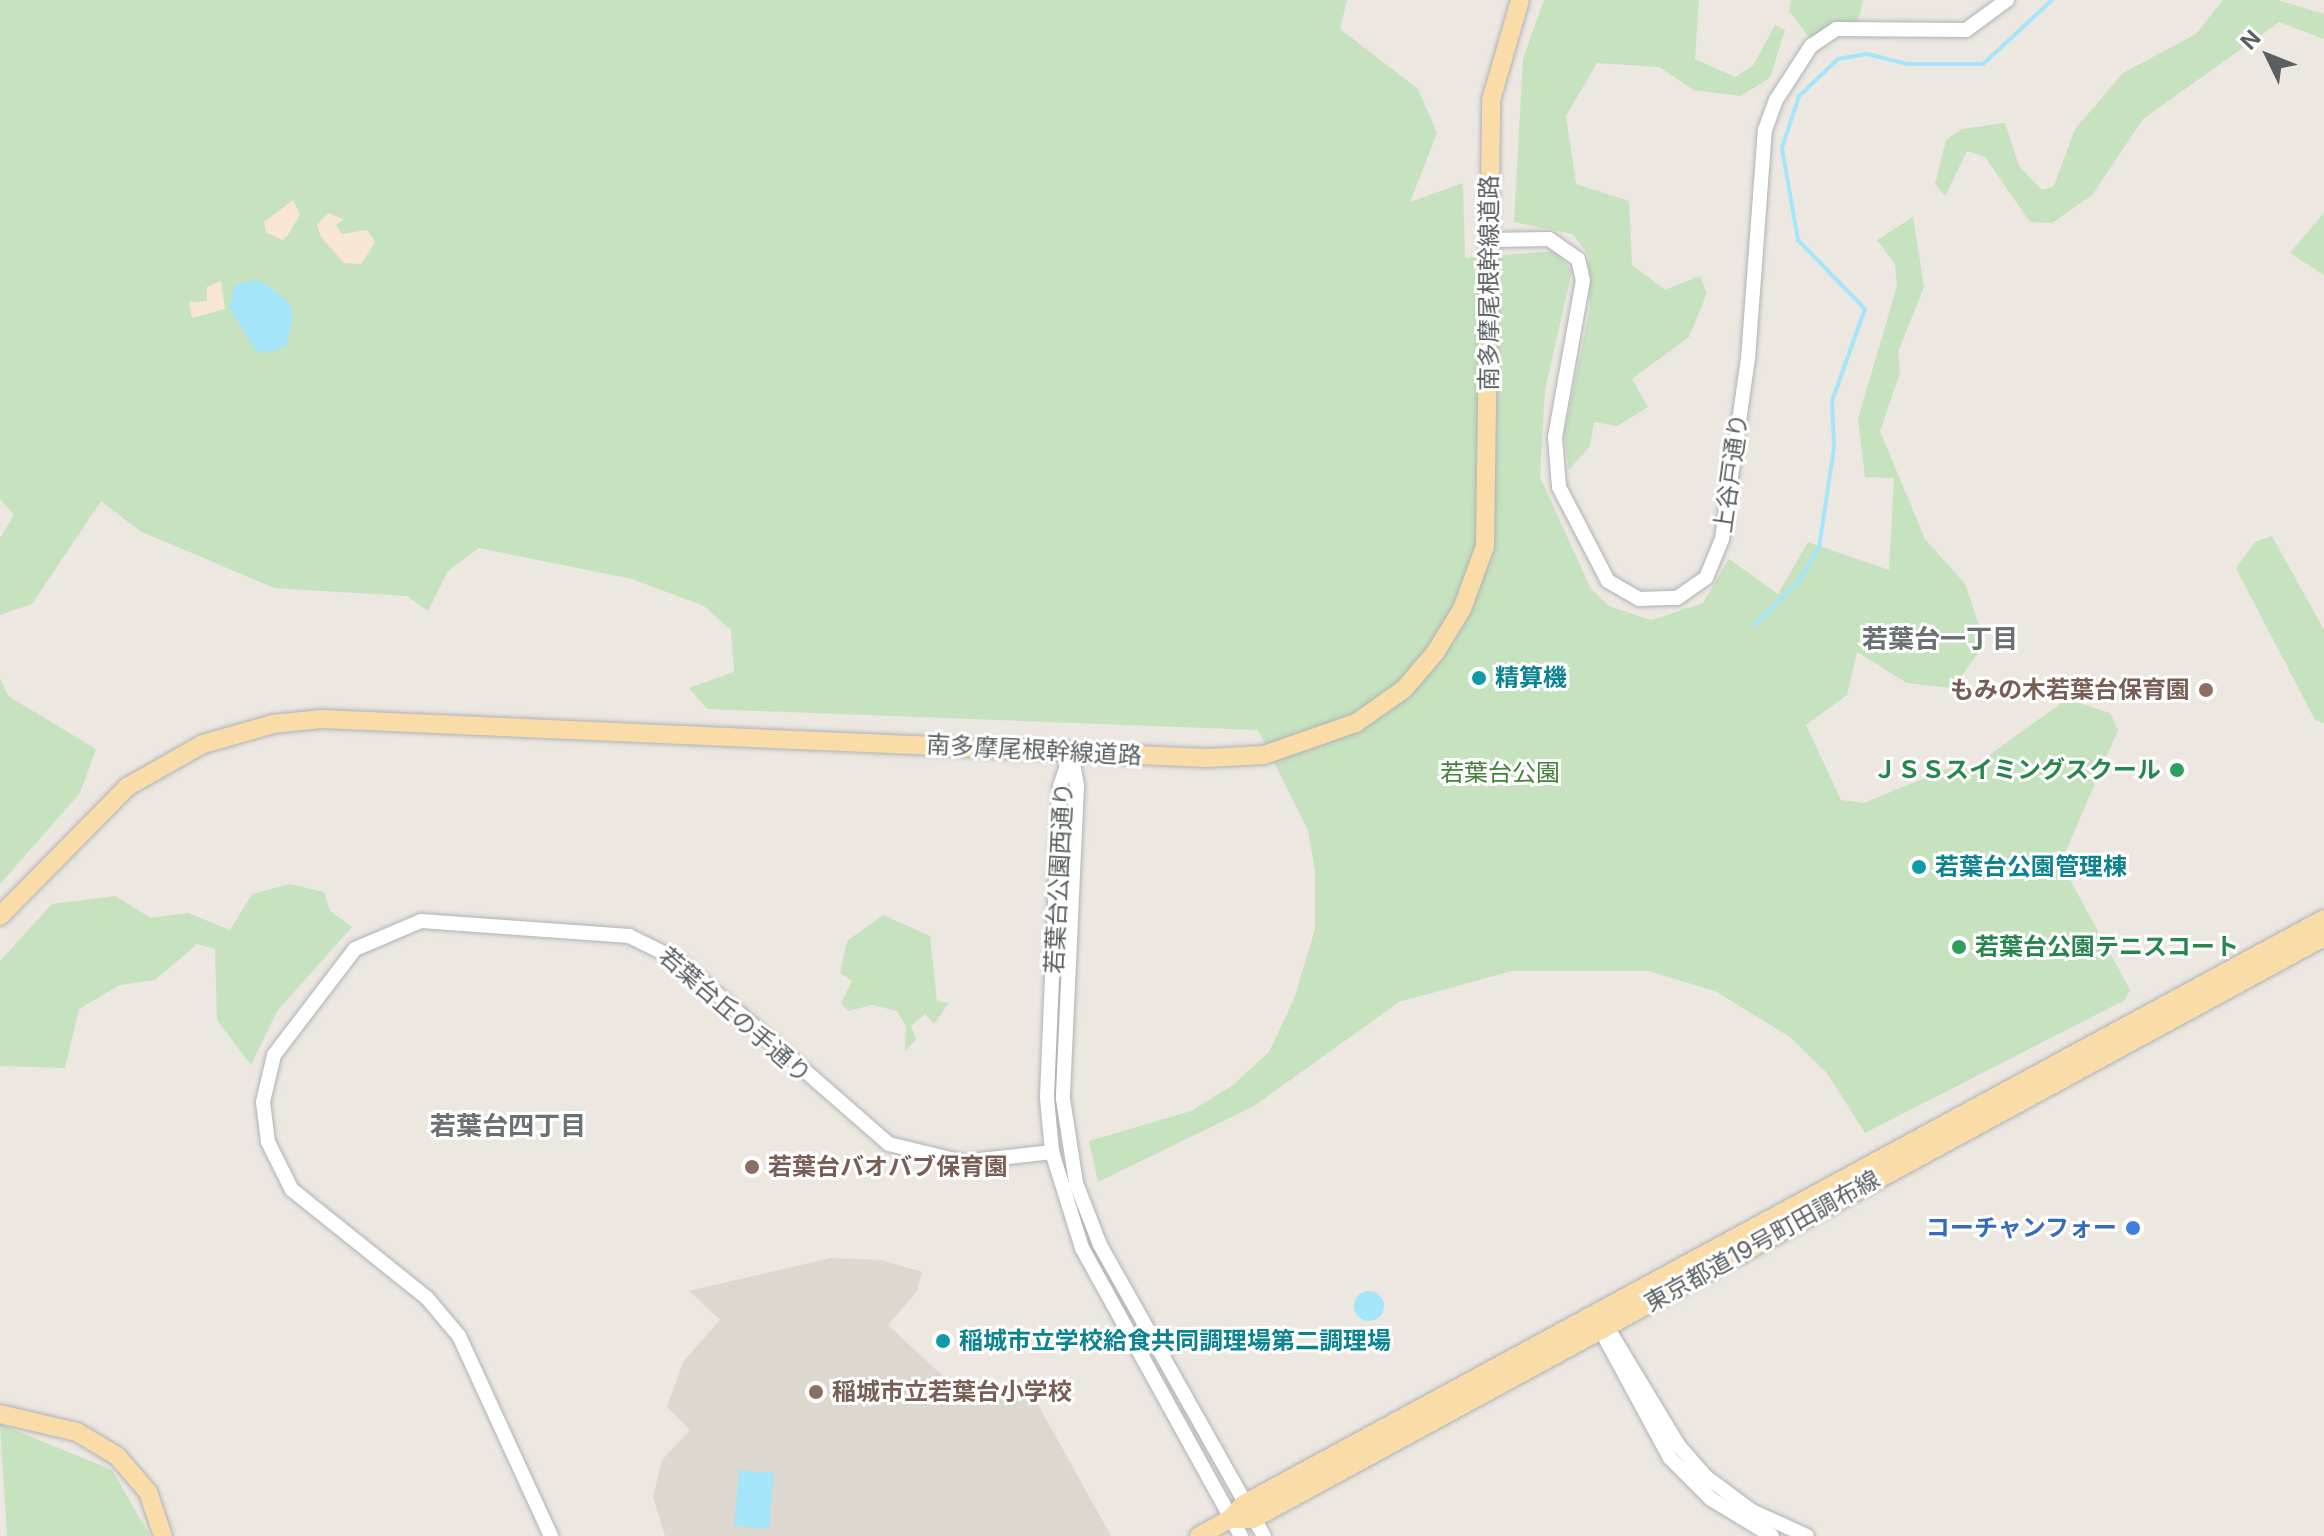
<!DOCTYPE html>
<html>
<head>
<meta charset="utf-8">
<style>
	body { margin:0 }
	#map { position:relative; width:2324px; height:1536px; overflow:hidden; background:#ece7e1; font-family:Inter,"Noto Sans JP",sans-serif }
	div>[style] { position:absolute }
	.education>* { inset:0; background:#dcd7cf }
	.green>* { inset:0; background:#c6e2bf }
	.sand>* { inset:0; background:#f7e7d1 }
	.water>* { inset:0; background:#a4e5f9; transform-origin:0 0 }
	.round { border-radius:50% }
	.stream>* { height:4px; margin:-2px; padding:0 2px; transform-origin:2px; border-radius:2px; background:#a4e5f9 }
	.roads { filter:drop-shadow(0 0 2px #afb3b6) drop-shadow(0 0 2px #afb3b6) }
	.minor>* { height:14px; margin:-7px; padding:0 7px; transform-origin:7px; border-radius:7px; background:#fff }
	.major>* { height:18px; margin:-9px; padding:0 9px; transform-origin:9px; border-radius:9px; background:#fadca8 }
	.dots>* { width:22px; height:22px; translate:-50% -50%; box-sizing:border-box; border:4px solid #fff; border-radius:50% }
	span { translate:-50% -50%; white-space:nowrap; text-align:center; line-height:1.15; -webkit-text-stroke:6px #fff; paint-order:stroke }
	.street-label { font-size:24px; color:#5a5f61 }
	.culture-label { font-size:24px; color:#0d838f; font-weight:700 }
	.left { translate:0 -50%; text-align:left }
	.education-label { font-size:24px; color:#785e54; font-weight:700 }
	.right { translate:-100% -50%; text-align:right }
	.leisure-label { font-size:24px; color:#27864d; font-weight:700 }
	.park-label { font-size:24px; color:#448139 }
	.shop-label { font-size:24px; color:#366cbe; font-weight:700 }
	.neighbourhood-label { font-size:26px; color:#6b7173; font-weight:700 }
	.north { position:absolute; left:2228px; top:16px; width:80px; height:80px; -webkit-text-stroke:6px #fff; paint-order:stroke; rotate:313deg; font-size:22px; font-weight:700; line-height:32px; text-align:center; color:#5a5f61 }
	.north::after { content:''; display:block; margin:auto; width:28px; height:36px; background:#5a5f61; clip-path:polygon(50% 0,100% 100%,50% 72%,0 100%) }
</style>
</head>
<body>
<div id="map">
	<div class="education">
		<i style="clip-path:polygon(831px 1258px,882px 1260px,922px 1272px,917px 1291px,888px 1325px,975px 1406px,1023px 1378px,1111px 1536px,665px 1536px,653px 1497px,662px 1460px,690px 1430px,667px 1407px,683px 1362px,720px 1320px,689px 1291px)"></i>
	</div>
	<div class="green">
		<i style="clip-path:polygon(0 0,1347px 0,1340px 29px,1418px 89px,1437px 133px,1410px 202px,1463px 183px,1465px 258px,1555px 251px,1572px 271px,1545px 390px,1540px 477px,1591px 589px,1609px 606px,1651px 620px,1703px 603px,1729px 559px,1778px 594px,1808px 542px,1889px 570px,1894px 478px,1865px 477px,1858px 419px,1897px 286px,1895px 264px,1877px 240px,1913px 217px,1924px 287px,1898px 352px,1900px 373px,1880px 431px,1925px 539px,1965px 584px,1985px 643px,1953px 688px,1907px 683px,1857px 652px,1847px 695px,1806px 725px,1841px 800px,1864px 803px,1946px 769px,1973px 767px,2067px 699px,2110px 713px,2118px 730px,2065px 853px,2070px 880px,2130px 990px,2125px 1000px,1865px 1133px,1827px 1073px,1790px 1037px,1715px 991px,1648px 971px,1512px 971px,1399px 1002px,1254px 1106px,1098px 1182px,1089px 1141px,1191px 1111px,1233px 1085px,1269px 1052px,1294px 999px,1315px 929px,1315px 871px,1308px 830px,1258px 730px,707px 709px,689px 688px,734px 672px,731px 630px,704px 606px,632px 579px,479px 548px,448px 571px,428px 611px,407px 596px,274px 588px,140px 531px,101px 501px,32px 604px,0 615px,0 538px,14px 515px,0 499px)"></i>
		<i style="clip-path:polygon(1544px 0,1699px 0,1695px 59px,1735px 77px,1753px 66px,1775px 25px,1785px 30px,1770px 78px,1740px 96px,1694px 90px,1659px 67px,1597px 63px,1566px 116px,1576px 184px,1629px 201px,1632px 265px,1665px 290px,1700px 276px,1707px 293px,1689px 337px,1632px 379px,1648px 407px,1617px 426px,1594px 422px,1590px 446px,1569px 470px,1564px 434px,1590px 307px,1588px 255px,1573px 234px,1514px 222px,1523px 59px)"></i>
		<i style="clip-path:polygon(1791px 0,1863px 0,1858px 22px,1809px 37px,1789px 11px)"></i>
		<i style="clip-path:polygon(2223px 0,2278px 0,2324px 14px,2324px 39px,2279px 22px,2143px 119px,2092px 195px,2052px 223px,2030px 222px,1985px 157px,1967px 151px,1945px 196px,1935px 184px,1946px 140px,1962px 129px,2005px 123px,2019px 166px,2042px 190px,2054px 186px,2075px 129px,2123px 73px,2196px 34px)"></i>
		<i style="clip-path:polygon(2324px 213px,2324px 275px,2290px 253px)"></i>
		<i style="clip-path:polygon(2272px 536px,2324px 630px,2324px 723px,2315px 720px,2236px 568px,2255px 542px)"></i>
		<i style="clip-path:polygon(0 678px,8px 696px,96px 749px,80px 793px,0 884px)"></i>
		<i style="clip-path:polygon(290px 884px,324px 892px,330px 911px,352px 927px,277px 1011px,251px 1065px,217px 1020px,215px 949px,197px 944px,155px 980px,120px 985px,79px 1009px,65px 1068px,0 1066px,0 961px,52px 904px,115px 896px,151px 918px,188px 913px,230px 930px,252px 894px)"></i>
		<i style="clip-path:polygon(883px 915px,930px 936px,937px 1001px,949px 1003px,934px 1024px,925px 1014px,911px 1026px,916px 1039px,905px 1052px,906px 1026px,897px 1011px,872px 1005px,848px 1011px,841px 1003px,852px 981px,840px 973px,847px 941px)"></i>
		<i style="clip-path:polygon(0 1424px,112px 1470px,150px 1536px,7px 1536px)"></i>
	</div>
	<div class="sand">
		<i style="clip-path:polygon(293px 200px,300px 214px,289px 234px,283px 240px,266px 232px,264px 222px)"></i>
		<i style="clip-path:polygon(328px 213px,344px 219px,336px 225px,342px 234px,367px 230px,375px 242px,361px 264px,344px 263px,321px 237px,317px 225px)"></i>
		<i style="clip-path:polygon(221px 281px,225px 309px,192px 318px,189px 302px,207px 301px,207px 287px)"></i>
	</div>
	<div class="water">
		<i style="clip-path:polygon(258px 279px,288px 301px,293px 314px,287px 345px,272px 352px,256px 351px,229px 307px,235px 285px)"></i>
		<i class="round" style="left:1354px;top:1291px;width:30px;height:30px"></i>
		<i style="left:739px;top:1470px;width:35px;height:56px;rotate:5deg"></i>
	</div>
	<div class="stream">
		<i style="left:1754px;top:625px;width:63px;rotate:-44.4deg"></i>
		<i style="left:1799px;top:581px;width:39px;rotate:-59deg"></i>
		<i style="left:1819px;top:548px;width:101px;rotate:-81.5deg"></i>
		<i style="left:1834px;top:448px;width:47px;rotate:-92.4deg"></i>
		<i style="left:1832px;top:401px;width:98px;rotate:-70.3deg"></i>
		<i style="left:1865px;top:309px;width:96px;rotate:-134.2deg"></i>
		<i style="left:1798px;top:240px;width:93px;rotate:-99.9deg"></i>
		<i style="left:1782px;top:148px;width:55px;rotate:-71.9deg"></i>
		<i style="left:1799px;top:96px;width:54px;rotate:-43.5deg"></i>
		<i style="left:1838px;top:59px;width:29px;rotate:-10deg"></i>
		<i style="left:1867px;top:54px;width:41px;rotate:14deg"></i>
		<i style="left:1907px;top:64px;width:76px"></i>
		<i style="left:1983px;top:64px;width:94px;rotate:-42.8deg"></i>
	</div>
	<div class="roads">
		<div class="minor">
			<i style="left:1489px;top:240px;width:60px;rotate:-1deg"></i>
			<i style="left:1549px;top:239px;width:35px;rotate:35deg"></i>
			<i style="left:1578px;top:259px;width:22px;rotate:77deg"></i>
			<i style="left:1583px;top:280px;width:159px;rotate:100.1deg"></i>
			<i style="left:1555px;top:437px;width:50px;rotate:85.4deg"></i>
			<i style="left:1559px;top:487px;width:106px;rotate:62.5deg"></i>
			<i style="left:1608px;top:581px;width:36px;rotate:30deg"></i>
			<i style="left:1639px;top:599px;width:38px;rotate:-2deg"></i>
			<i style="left:1677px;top:598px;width:35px;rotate:-35deg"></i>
			<i style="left:1706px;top:578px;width:42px;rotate:-67.7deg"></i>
			<i style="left:1722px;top:539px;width:182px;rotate:-81.8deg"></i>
			<i style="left:1748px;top:359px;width:230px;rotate:-85.8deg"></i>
			<i style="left:1765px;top:130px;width:32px;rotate:-70deg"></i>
			<i style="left:1776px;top:100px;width:64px;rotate:-57.1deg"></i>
			<i style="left:1811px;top:46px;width:30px;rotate:-34deg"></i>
			<i style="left:1836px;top:29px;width:130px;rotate:0.4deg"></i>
			<i style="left:1966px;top:30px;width:51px;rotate:-36.2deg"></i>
			<i style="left:1071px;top:752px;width:35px;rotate:80deg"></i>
			<i style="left:1077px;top:786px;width:313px;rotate:92.6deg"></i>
			<i style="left:1063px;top:1099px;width:85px;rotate:81.2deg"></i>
			<i style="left:1076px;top:1183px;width:66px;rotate:68.8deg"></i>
			<i style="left:1100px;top:1245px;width:334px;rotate:60.6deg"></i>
			<i style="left:1070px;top:756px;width:32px;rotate:108deg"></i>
			<i style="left:1060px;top:786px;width:312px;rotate:92.4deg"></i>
			<i style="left:1047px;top:1098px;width:54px;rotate:84.7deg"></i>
			<i style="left:1052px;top:1152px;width:101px;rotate:72.6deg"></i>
			<i style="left:1082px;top:1248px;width:329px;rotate:61.1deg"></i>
			<i style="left:1602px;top:1319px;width:149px;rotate:58.8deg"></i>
			<i style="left:1679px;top:1446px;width:40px;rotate:49deg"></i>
			<i style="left:1705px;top:1476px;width:59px;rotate:36.7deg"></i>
			<i style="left:1752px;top:1511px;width:60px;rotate:24.4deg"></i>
			<i style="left:1597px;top:1323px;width:153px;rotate:61.6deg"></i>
			<i style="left:1670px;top:1458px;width:58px;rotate:45deg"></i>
			<i style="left:1711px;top:1499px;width:71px;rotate:31.2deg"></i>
			<i style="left:551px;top:1536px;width:220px;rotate:-114.7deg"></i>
			<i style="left:459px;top:1336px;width:50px;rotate:-130.1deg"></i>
			<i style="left:427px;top:1298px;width:173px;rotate:-141.3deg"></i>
			<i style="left:292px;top:1190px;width:54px;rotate:-116.6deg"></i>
			<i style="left:268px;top:1142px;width:40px;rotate:-97.1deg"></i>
			<i style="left:263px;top:1102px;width:48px;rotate:-76.8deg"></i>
			<i style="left:274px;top:1055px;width:133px;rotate:-52.6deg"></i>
			<i style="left:355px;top:949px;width:72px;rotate:-23deg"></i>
			<i style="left:421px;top:921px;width:209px;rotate:4.1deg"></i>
			<i style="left:629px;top:936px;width:55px;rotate:26.1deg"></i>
			<i style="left:678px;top:960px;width:280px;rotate:41.1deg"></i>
			<i style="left:889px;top:1144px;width:76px;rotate:13.7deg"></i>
			<i style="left:963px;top:1162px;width:90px;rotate:-6.4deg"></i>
		</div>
		<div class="major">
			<i style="left:0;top:916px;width:181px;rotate:-45.4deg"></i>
			<i style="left:127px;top:787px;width:87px;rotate:-29.5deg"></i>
			<i style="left:203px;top:744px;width:73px;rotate:-15.9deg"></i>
			<i style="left:273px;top:724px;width:49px;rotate:-5.8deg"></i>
			<i style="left:322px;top:719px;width:885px;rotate:2.53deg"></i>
			<i style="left:1206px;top:758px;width:58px;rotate:-3deg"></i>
			<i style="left:1264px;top:755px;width:97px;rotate:-19.2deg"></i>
			<i style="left:1356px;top:723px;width:59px;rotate:-35.3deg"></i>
			<i style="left:1404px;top:689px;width:48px;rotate:-49.3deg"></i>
			<i style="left:1435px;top:653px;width:52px;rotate:-58.5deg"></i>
			<i style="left:1462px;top:609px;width:67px;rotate:-69.9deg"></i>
			<i style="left:1485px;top:546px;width:446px;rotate:-89.2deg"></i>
			<i style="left:1491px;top:100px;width:104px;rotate:-73.8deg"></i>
			<i style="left:0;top:1414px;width:79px;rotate:13.2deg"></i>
			<i style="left:77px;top:1432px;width:47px;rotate:31deg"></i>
			<i style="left:117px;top:1456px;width:48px;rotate:49.3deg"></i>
			<i style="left:148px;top:1492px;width:46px;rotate:71.2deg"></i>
			<i style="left:1230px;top:1519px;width:21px;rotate:-47deg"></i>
			<i style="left:1244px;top:1504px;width:1228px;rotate:-28.44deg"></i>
			<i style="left:1199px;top:1536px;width:35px;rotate:-29deg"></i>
			<i style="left:1230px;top:1519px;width:23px"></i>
			<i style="left:1253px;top:1519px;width:1219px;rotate:-28.52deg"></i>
		</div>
	</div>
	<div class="dots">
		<i style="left:1479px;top:678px;background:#0f9aa8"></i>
		<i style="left:2206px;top:690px;background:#8d6e63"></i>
		<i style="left:2177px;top:770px;background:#2e9e5b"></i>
		<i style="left:1919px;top:867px;background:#0f9aa8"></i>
		<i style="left:1959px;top:947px;background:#2e9e5b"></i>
		<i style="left:752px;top:1167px;background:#8d6e63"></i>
		<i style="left:2133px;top:1228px;background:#3f7fe0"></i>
		<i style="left:943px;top:1341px;background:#0f9aa8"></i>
		<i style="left:816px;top:1392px;background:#8d6e63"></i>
	</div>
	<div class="street-label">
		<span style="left:1489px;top:283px;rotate:-90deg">南多摩尾根幹線道路</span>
		<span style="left:1731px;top:473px;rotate:-82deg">上谷戸通り</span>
		<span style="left:1034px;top:750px;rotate:3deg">南多摩尾根幹線道路</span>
		<span style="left:1059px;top:878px;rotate:-87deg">若葉台公園西通り</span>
		<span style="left:735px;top:1015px;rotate:41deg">若葉台丘の手通り</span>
		<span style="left:1762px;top:1241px;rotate:-29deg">東京都道19号町田調布線</span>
	</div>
	<div class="culture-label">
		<span class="left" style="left:1495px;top:678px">精算機</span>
		<span class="left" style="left:1935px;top:867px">若葉台公園管理棟</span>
		<span class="left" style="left:959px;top:1341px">稲城市立学校給食共同調理場第二調理場</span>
	</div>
	<div class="education-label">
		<span class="right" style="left:2190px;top:690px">もみの木若葉台保育園</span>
		<span class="left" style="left:768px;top:1167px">若葉台バオバブ保育園</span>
		<span class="left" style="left:832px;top:1392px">稲城市立若葉台小学校</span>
	</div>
	<div class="leisure-label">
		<span class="right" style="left:2161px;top:770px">ＪＳＳスイミングスクール</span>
		<span class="left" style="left:1975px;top:947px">若葉台公園テニスコート</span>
	</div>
	<div class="park-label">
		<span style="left:1500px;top:773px">若葉台公園</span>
	</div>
	<div class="shop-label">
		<span class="right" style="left:2117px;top:1228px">コーチャンフォー</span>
	</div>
	<div class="neighbourhood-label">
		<span style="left:1940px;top:639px">若葉台一丁目</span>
		<span style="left:508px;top:1126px">若葉台四丁目</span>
	</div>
	<div class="north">N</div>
</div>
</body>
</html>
